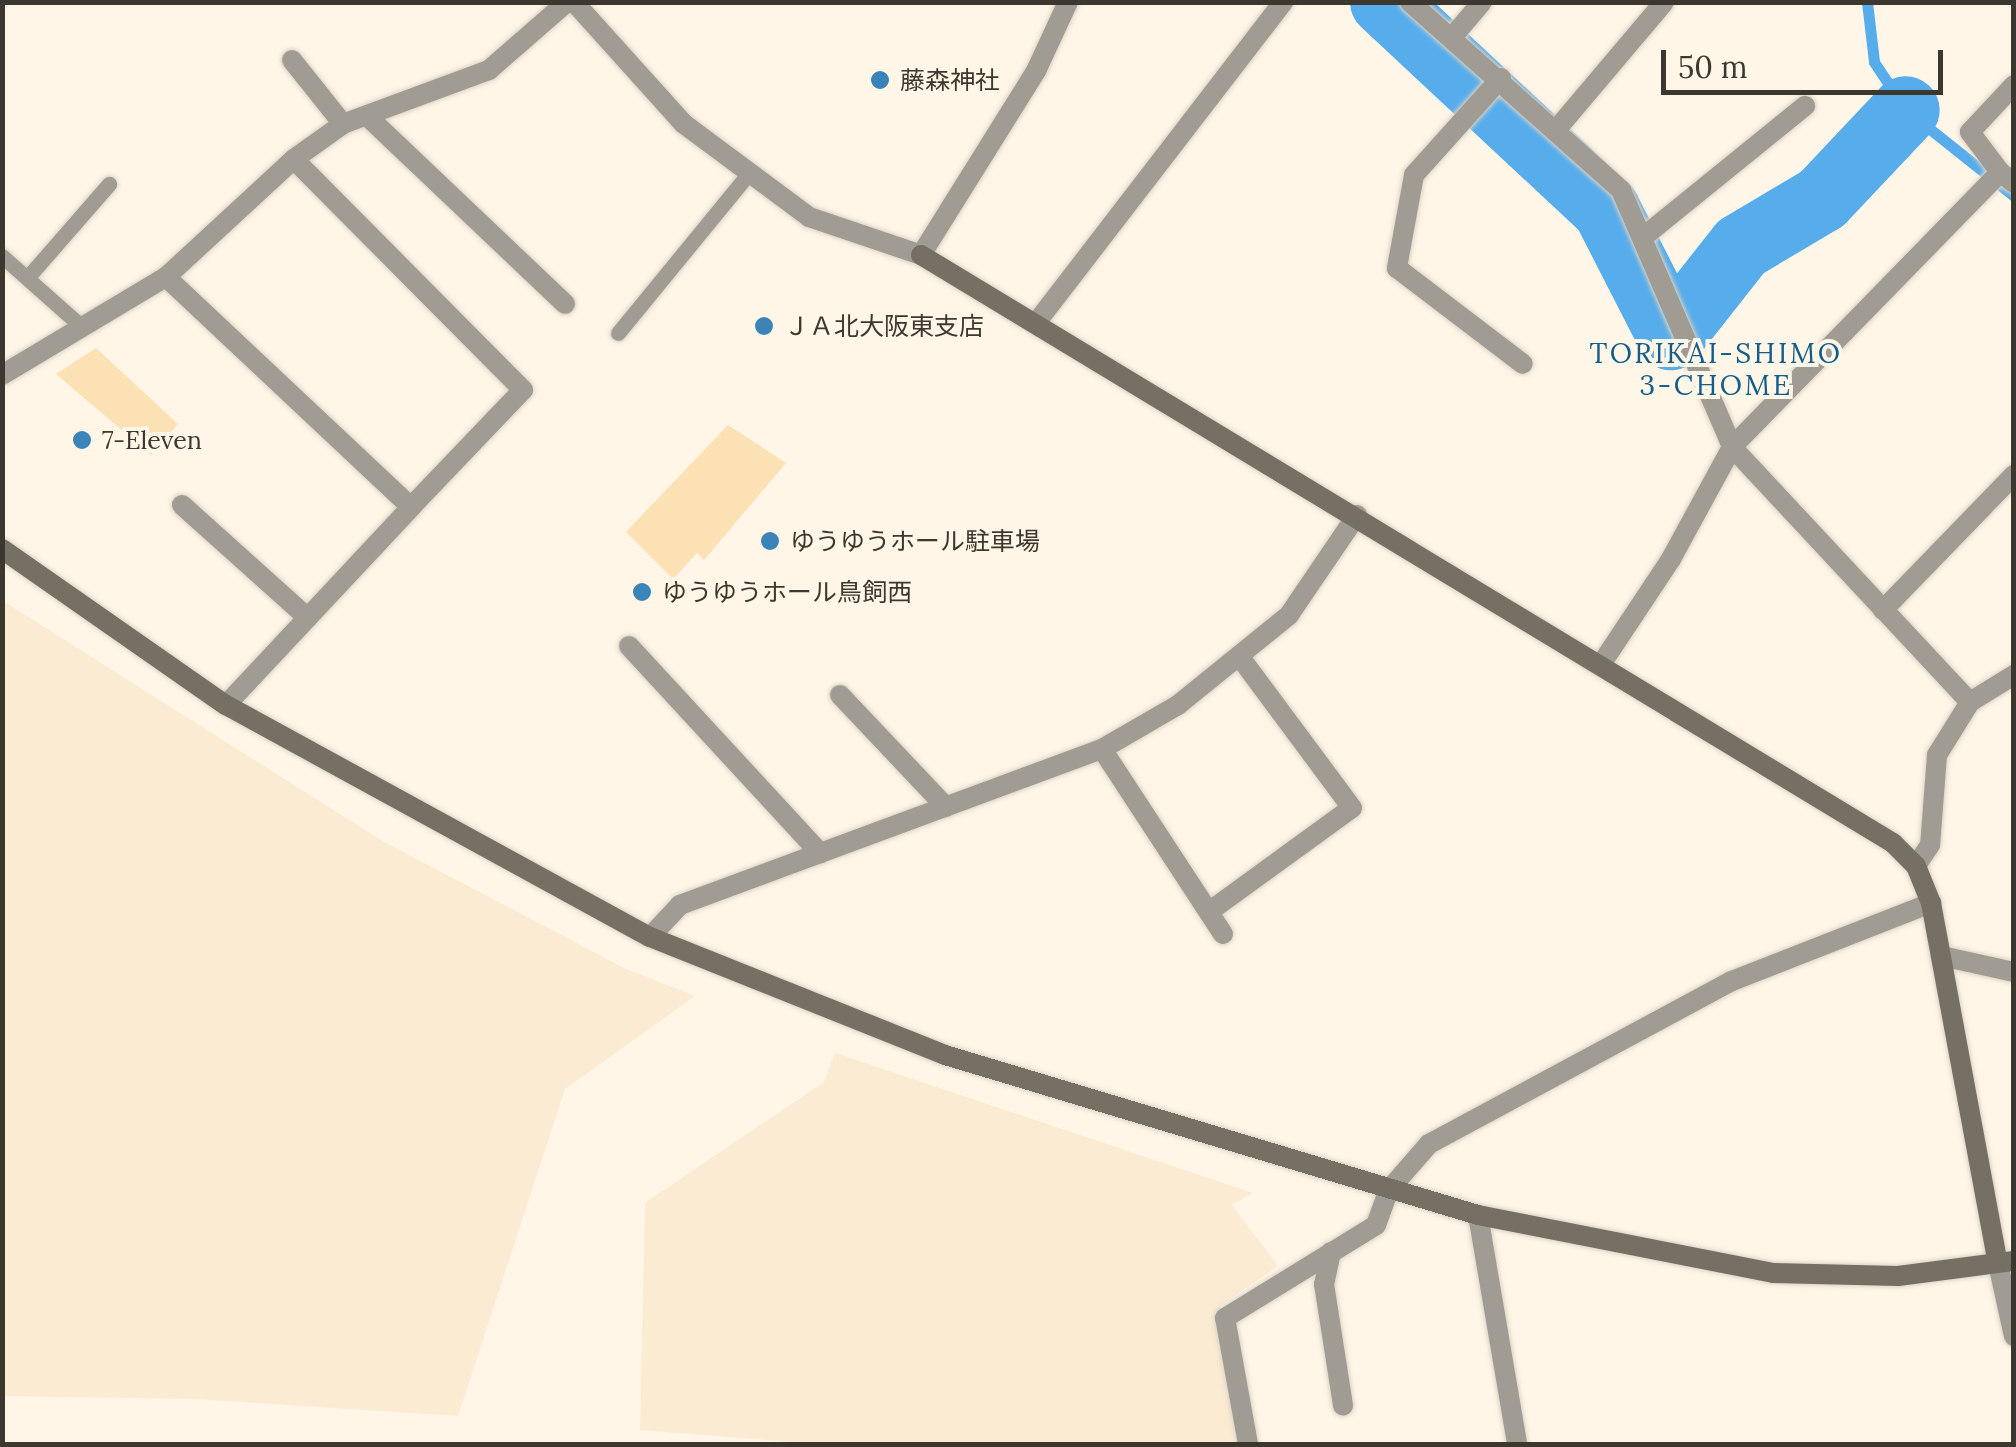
<!DOCTYPE html>
<html>
<head>
<meta charset="utf-8">
<style>
	body { margin:0 }
	#map { position:relative; width:2016px; height:1447px; overflow:hidden; background:#fff6e7; font-family:Lora,"Noto Sans JP",serif }
	div>[style] { position:absolute }
	.built>* { inset:0; background:#fbebd2 }
	.green>* { inset:0; background:#fce1b5 }
	.stream>* { height:11px; margin:-5.5px; padding:0 5.5px; transform-origin:5.5px; border-radius:5.5px; background:#57adeb }
	.river>* { height:68px; margin:-34px; padding:0 34px; transform-origin:34px; border-radius:34px; background:#57adeb }
	.roads { filter:drop-shadow(0 0 2px #dcd4c6) drop-shadow(0 0 2px #dcd4c6) }
	.lane>* { height:15px; margin:-7.5px; padding:0 7.5px; transform-origin:7.5px; border-radius:7.5px; background:#a09b93 }
	.street>* { height:20px; margin:-10px; padding:0 10px; transform-origin:10px; border-radius:10px; background:#a09b93 }
	.secondary>* { height:20px; margin:-10px; padding:0 10px; transform-origin:10px; border-radius:10px; background:#766f64 }
	.dots>* { width:28px; height:28px; translate:-50% -50%; box-sizing:border-box; border:5px solid #fff6e7; border-radius:50% }
	span { translate:-50% -50%; white-space:nowrap; text-align:center; line-height:1.15; -webkit-text-stroke:8px #fff6e7; paint-order:stroke }
	.poi-label { font-size:25px; color:#3c3830 }
	.left { translate:0 -50%; text-align:left }
	.neighbourhood-label { font-size:28px; color:#145d8a; letter-spacing:2.5px }
	.frame { position:absolute; inset:0; border:5px solid #3c3830; pointer-events:none }
	.scale { position:absolute; left:1661px; top:50px; width:282px; height:45px; box-sizing:border-box; border:5px solid #3c3830; border-top:0; padding-left:12px; font-size:30px; line-height:35px; white-space:nowrap; color:#3c3830; -webkit-text-stroke:8px #fff6e7; paint-order:stroke }
</style>
</head>
<body>
<div id="map">
	<div class="built">
		<i style="clip-path:polygon(3px 601px,384px 842px,626px 969px,695px 996px,565px 1089px,458px 1416px,194px 1399px,3px 1396px)"></i>
		<i style="clip-path:polygon(835px 1053px,1253px 1193px,1232px 1205px,1278px 1266px,1220px 1306px,1238px 1444px,816px 1444px,640px 1430px,645px 1203px,824px 1082px)"></i>
	</div>
	<div class="green">
		<i style="clip-path:polygon(96px 348px,178px 424px,151px 455px,56px 374px)"></i>
		<i style="clip-path:polygon(728px 425px,786px 463px,704px 560px,697px 553px,673px 579px,626px 532px)"></i>
	</div>
	<div class="stream">
		<i style="left:1867px;top:2px;width:60px;rotate:83.3deg"></i>
		<i style="left:1874px;top:62px;width:58px;rotate:56.3deg"></i>
		<i style="left:1906px;top:110px;width:138px;rotate:38.5deg"></i>
	</div>
	<div class="river">
		<i style="left:1384px;top:2px;width:304px;rotate:43deg"></i>
		<i style="left:1606px;top:209px;width:143px;rotate:62.9deg"></i>
		<i style="left:1671px;top:336px;width:113px;rotate:-51.8deg"></i>
		<i style="left:1741px;top:247px;width:94px;rotate:-30.7deg"></i>
		<i style="left:1822px;top:199px;width:122px;rotate:-46.7deg"></i>
	</div>
	<div class="roads">
		<div class="lane">
			<i style="left:2px;top:256px;width:108px;rotate:41.6deg"></i>
			<i style="left:27px;top:278px;width:125px;rotate:-48.9deg"></i>
			<i style="left:618px;top:333px;width:208px;rotate:-50.7deg"></i>
		</div>
		<div class="street">
			<i style="left:574px;top:2px;width:164px;rotate:48deg"></i>
			<i style="left:684px;top:124px;width:156px;rotate:36.6deg"></i>
			<i style="left:809px;top:217px;width:118px;rotate:18.7deg"></i>
			<i style="left:921px;top:255px;width:217px;rotate:-58deg"></i>
			<i style="left:1036px;top:71px;width:76px;rotate:-65.1deg"></i>
			<i style="left:1410px;top:2px;width:283px;rotate:41.7deg"></i>
			<i style="left:1621px;top:190px;width:280px;rotate:66.6deg"></i>
			<i style="left:1732px;top:447px;width:349px;rotate:47deg"></i>
			<i style="left:1970px;top:702px;width:62px;rotate:121.9deg"></i>
			<i style="left:1937px;top:755px;width:90px;rotate:94.4deg"></i>
			<i style="left:1930px;top:845px;width:25px;rotate:124deg"></i>
			<i style="left:1454px;top:35px;width:43px;rotate:-49.7deg"></i>
			<i style="left:292px;top:60px;width:82px;rotate:51.4deg"></i>
			<i style="left:1501px;top:78px;width:130px;rotate:131.9deg"></i>
			<i style="left:1414px;top:175px;width:95px;rotate:100.4deg"></i>
			<i style="left:1397px;top:268px;width:158px;rotate:37.3deg"></i>
			<i style="left:367px;top:116px;width:273px;rotate:43.5deg"></i>
			<i style="left:1556px;top:130px;width:167px;rotate:-49.8deg"></i>
			<i style="left:2000px;top:172px;width:50px;rotate:-126.9deg"></i>
			<i style="left:1970px;top:132px;width:64px;rotate:-46.9deg"></i>
			<i style="left:1642px;top:238px;width:210px;rotate:-39deg"></i>
			<i style="left:166px;top:277px;width:336px;rotate:43.2deg"></i>
			<i style="left:411px;top:507px;width:162px;rotate:-46.3deg"></i>
			<i style="left:523px;top:390px;width:325px;rotate:-134.8deg"></i>
			<i style="left:1036px;top:323px;width:405px;rotate:-52.4deg"></i>
			<i style="left:2px;top:375px;width:191px;rotate:-30.9deg"></i>
			<i style="left:166px;top:277px;width:174px;rotate:-42.7deg"></i>
			<i style="left:294px;top:159px;width:60px;rotate:-35.5deg"></i>
			<i style="left:343px;top:124px;width:156px;rotate:-20.3deg"></i>
			<i style="left:489px;top:70px;width:103px;rotate:-41.1deg"></i>
			<i style="left:182px;top:505px;width:169px;rotate:41.9deg"></i>
			<i style="left:1883px;top:610px;width:188px;rotate:-45.9deg"></i>
			<i style="left:629px;top:646px;width:282px;rotate:47.3deg"></i>
			<i style="left:1602px;top:663px;width:125px;rotate:-56.4deg"></i>
			<i style="left:1671px;top:559px;width:128px;rotate:-61.4deg"></i>
			<i style="left:1732px;top:447px;width:384px;rotate:-45.7deg"></i>
			<i style="left:2000px;top:172px;width:18px;rotate:38deg"></i>
			<i style="left:840px;top:695px;width:154px;rotate:46.6deg"></i>
			<i style="left:1970px;top:702px;width:52px;rotate:-31.5deg"></i>
			<i style="left:226px;top:705px;width:271px;rotate:-46.9deg"></i>
			<i style="left:1102px;top:749px;width:221px;rotate:56.8deg"></i>
			<i style="left:1210px;top:911px;width:175px;rotate:-36deg"></i>
			<i style="left:1352px;top:808px;width:189px;rotate:-126.6deg"></i>
			<i style="left:650px;top:937px;width:44px;rotate:-46.8deg"></i>
			<i style="left:680px;top:905px;width:450px;rotate:-20.3deg"></i>
			<i style="left:1102px;top:749px;width:88px;rotate:-30.1deg"></i>
			<i style="left:1178px;top:705px;width:143px;rotate:-39deg"></i>
			<i style="left:1289px;top:615px;width:121px;rotate:-55.8deg"></i>
			<i style="left:1941px;top:956px;width:75px;rotate:12.4deg"></i>
			<i style="left:1478px;top:1215px;width:232px;rotate:80.3deg"></i>
			<i style="left:1331px;top:1252px;width:33px;rotate:102deg"></i>
			<i style="left:1324px;top:1284px;width:123px;rotate:81.1deg"></i>
			<i style="left:1997px;top:1259px;width:79px;rotate:77.6deg"></i>
			<i style="left:1248px;top:1444px;width:128px;rotate:-100.3deg"></i>
			<i style="left:1225px;top:1318px;width:177px;rotate:-31.6deg"></i>
			<i style="left:1376px;top:1225px;width:37px;rotate:-70deg"></i>
			<i style="left:1389px;top:1190px;width:61px;rotate:-49deg"></i>
			<i style="left:1429px;top:1144px;width:344px;rotate:-28.3deg"></i>
			<i style="left:1732px;top:981px;width:214px;rotate:-21.4deg"></i>
		</div>
		<div class="secondary">
			<i style="left:921px;top:255px;width:1136px;rotate:31.17deg"></i>
			<i style="left:1893px;top:843px;width:33px;rotate:45deg"></i>
			<i style="left:1916px;top:866px;width:40px;rotate:68deg"></i>
			<i style="left:1931px;top:903px;width:362px;rotate:79.5deg"></i>
			<i style="left:2px;top:549px;width:273px;rotate:34.9deg"></i>
			<i style="left:226px;top:705px;width:483px;rotate:28.7deg"></i>
			<i style="left:650px;top:937px;width:318px;rotate:21.8deg"></i>
			<i style="left:945px;top:1055px;width:556px;rotate:16.71deg"></i>
			<i style="left:1478px;top:1215px;width:301px;rotate:11.1deg"></i>
			<i style="left:1773px;top:1273px;width:125px;rotate:1.4deg"></i>
			<i style="left:1898px;top:1276px;width:117px;rotate:-7.4deg"></i>
		</div>
	</div>
	<div class="dots">
		<i style="left:880px;top:80px;background:#3a84b8"></i>
		<i style="left:764px;top:326px;background:#3a84b8"></i>
		<i style="left:82px;top:440px;background:#3a84b8"></i>
		<i style="left:770px;top:541px;background:#3a84b8"></i>
		<i style="left:642px;top:592px;background:#3a84b8"></i>
	</div>
	<div class="poi-label">
		<span class="left" style="left:900px;top:80px">藤森神社</span>
		<span class="left" style="left:784px;top:326px">ＪＡ北大阪東支店</span>
		<span class="left" style="left:102px;top:440px">7-Eleven</span>
		<span class="left" style="left:790px;top:541px">ゆうゆうホール駐車場</span>
		<span class="left" style="left:662px;top:592px">ゆうゆうホール鳥飼西</span>
	</div>
	<div class="neighbourhood-label">
		<span style="left:1716px;top:369px">TORIKAI-SHIMO<br>3-CHOME</span>
	</div>
	<div class="frame"></div>
	<div class="scale">50 m</div>
</div>
</body>
</html>
